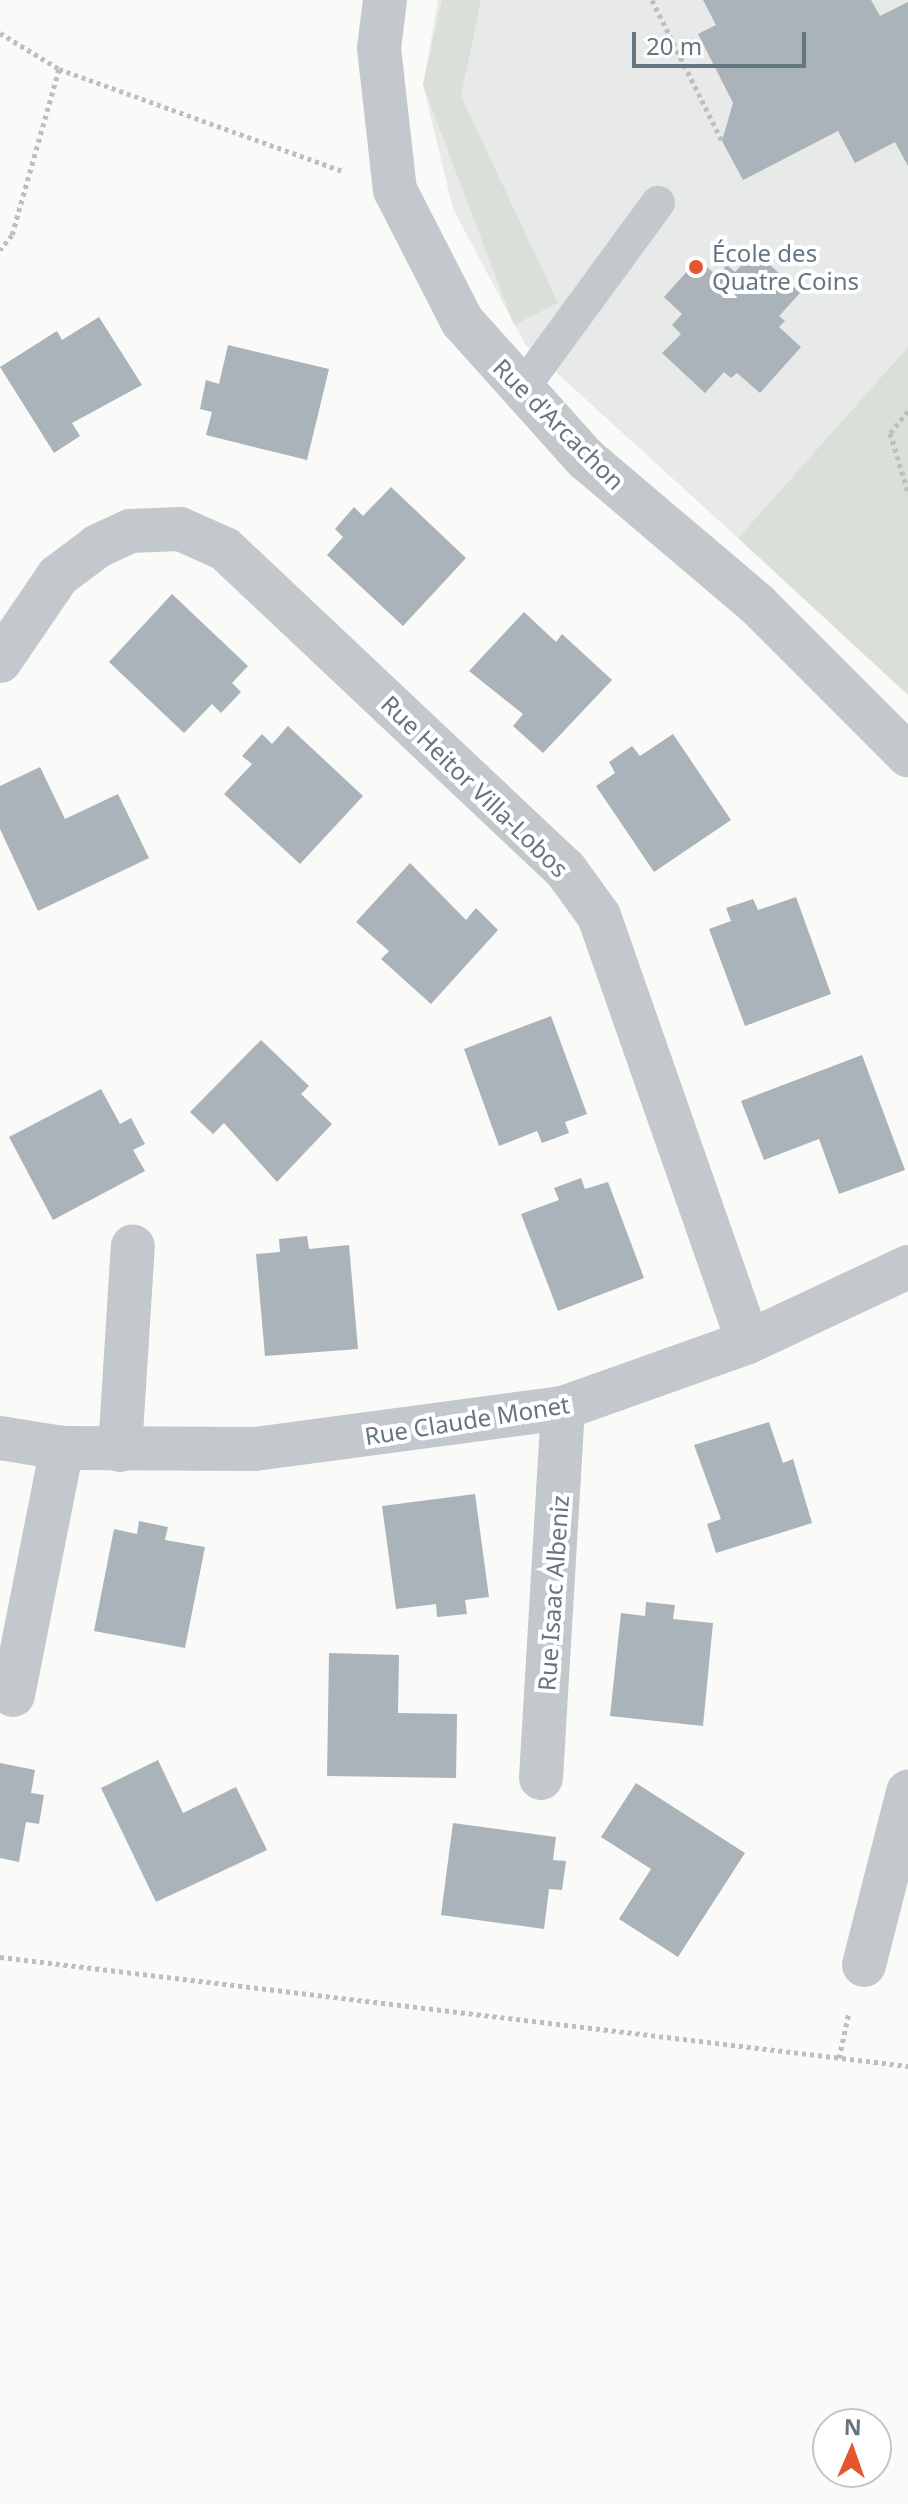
<!DOCTYPE html>
<html>
<head>
<meta charset="utf-8">
<style>
	body { margin:0 }
	#map { position:relative; width:908px; height:2504px; overflow:hidden; background:#fafaf8; font-family:"Noto Sans",sans-serif }
	div>[style] { position:absolute }
	.built>* { inset:0; background:#e8e9e9 }
	.green>* { inset:0; background:#dadfd7 }
	.building>* { inset:0; background:#aab3b9 }
	.path>* { height:5px; margin-top:-2.5px; transform-origin:0; background:repeating-linear-gradient(90deg,#bbbfc2 0 4px,transparent 0 8px) }
	.lane>* { height:34px; margin:-17px; padding:0 17px; transform-origin:17px; border-radius:17px; background:#c3c8cc }
	.street>* { height:44px; margin:-22px; padding:0 22px; transform-origin:22px; border-radius:22px; background:#c3c8cc }
	.dots>* { width:22px; height:22px; translate:-50% -50%; box-sizing:border-box; border:4px solid #fff; border-radius:50% }
	span { translate:-50% -50%; white-space:nowrap; text-align:center; line-height:1.15; -webkit-text-stroke:8px #fff; paint-order:stroke }
	.poi-label { font-size:24px; color:#657683 }
	.left { translate:0 -50%; text-align:left }
	.street-label { font-size:24px; color:#657683 }
	.north { position:absolute; left:812px; top:2408px; width:80px; height:80px; box-sizing:border-box; background:#fff; border:2px solid #c1c8cd; border-radius:50%; rotate:2deg; font-size:22px; font-weight:700; line-height:32px; text-align:center; color:#657683 }
	.north::after { content:''; display:block; margin:auto; width:28px; height:36px; background:#e4572e; clip-path:polygon(50% 0,100% 100%,50% 72%,0 100%) }
	.scale { position:absolute; left:632px; top:32px; width:174px; height:36px; box-sizing:border-box; border:4px solid #657683; border-top:0; padding-left:10px; font-size:24px; line-height:28px; white-space:nowrap; color:#657683; -webkit-text-stroke:6px #fff; paint-order:stroke }
</style>
</head>
<body>
<div id="map">
	<div class="built">
		<i style="clip-path:polygon(438px 0,908px 0,908px 347px,738px 538px,525px 344px,453px 209px,423px 85px)"></i>
	</div>
	<div class="green">
		<i style="clip-path:polygon(442px 0,481px 0,461px 96px,558px 303px,514px 325px,423px 85px)"></i>
		<i style="clip-path:polygon(908px 347px,908px 695px,738px 538px)"></i>
	</div>
	<div class="building">
		<i style="clip-path:polygon(703px 0,871px 0,880px 16px,908px 2px,908px 166px,895px 142px,855px 163px,838px 131px,743px 180px,722px 141px,733px 103px,698px 34px,716px 25px)"></i>
		<i style="clip-path:polygon(755px 251px,800px 293px,779px 316px,785px 321px,779px 327px,801px 347px,760px 393px,737px 373px,731px 378px,724px 372px,705px 393px,662px 353px,681px 334px,672px 325px,682px 314px,664px 297px,698px 259px,717px 276px,727px 265px,735px 272px)"></i>
		<i style="clip-path:polygon(99px 317px,142px 385px,72px 423px,80px 436px,54px 453px,0 367px,57px 331px,62px 340px)"></i>
		<i style="clip-path:polygon(228px 345px,329px 369px,307px 460px,206px 435px,212px 412px,200px 409px,206px 380px,219px 384px)"></i>
		<i style="clip-path:polygon(391px 487px,466px 558px,403px 626px,327px 555px,343px 537px,335px 529px,354px 507px,363px 516px)"></i>
		<i style="clip-path:polygon(172px 594px,248px 666px,232px 683px,241px 692px,221px 713px,212px 704px,184px 733px,109px 662px)"></i>
		<i style="clip-path:polygon(524px 612px,556px 642px,562px 634px,612px 680px,543px 753px,513px 726px,523px 714px,469px 671px)"></i>
		<i style="clip-path:polygon(288px 726px,363px 796px,300px 864px,224px 794px,252px 764px,242px 756px,262px 734px,272px 744px)"></i>
		<i style="clip-path:polygon(673px 734px,731px 820px,654px 872px,596px 786px,615px 773px,609px 762px,632px 746px,640px 756px)"></i>
		<i style="clip-path:polygon(40px 767px,65px 819px,118px 794px,149px 858px,38px 911px,0 829px,0 786px)"></i>
		<i style="clip-path:polygon(410px 863px,466px 920px,476px 908px,498px 930px,431px 1004px,381px 959px,389px 951px,356px 922px)"></i>
		<i style="clip-path:polygon(796px 897px,831px 994px,745px 1026px,709px 929px,731px 921px,726px 908px,753px 899px,758px 910px)"></i>
		<i style="clip-path:polygon(551px 1016px,587px 1114px,565px 1122px,569px 1133px,542px 1143px,537px 1131px,499px 1146px,464px 1049px)"></i>
		<i style="clip-path:polygon(261px 1040px,309px 1086px,301px 1094px,332px 1124px,277px 1182px,224px 1123px,213px 1134px,190px 1112px)"></i>
		<i style="clip-path:polygon(862px 1055px,905px 1170px,839px 1194px,819px 1139px,764px 1160px,741px 1101px)"></i>
		<i style="clip-path:polygon(101px 1089px,120px 1124px,131px 1118px,145px 1144px,133px 1150px,145px 1171px,53px 1220px,9px 1137px)"></i>
		<i style="clip-path:polygon(581px 1178px,585px 1189px,608px 1182px,644px 1278px,558px 1311px,521px 1214px,559px 1200px,554px 1188px)"></i>
		<i style="clip-path:polygon(307px 1236px,309px 1249px,349px 1245px,358px 1349px,265px 1356px,256px 1254px,280px 1252px,279px 1239px)"></i>
		<i style="clip-path:polygon(769px 1422px,783px 1463px,793px 1459px,812px 1523px,716px 1553px,707px 1524px,721px 1519px,694px 1445px)"></i>
		<i style="clip-path:polygon(475px 1494px,489px 1597px,465px 1600px,467px 1614px,437px 1617px,436px 1604px,396px 1609px,382px 1506px)"></i>
		<i style="clip-path:polygon(139px 1521px,168px 1527px,165px 1540px,205px 1547px,185px 1648px,94px 1631px,114px 1529px,137px 1534px)"></i>
		<i style="clip-path:polygon(646px 1602px,675px 1605px,673px 1619px,713px 1623px,703px 1726px,610px 1716px,621px 1613px,645px 1616px)"></i>
		<i style="clip-path:polygon(329px 1653px,399px 1655px,398px 1713px,457px 1714px,456px 1778px,327px 1776px)"></i>
		<i style="clip-path:polygon(158px 1760px,183px 1813px,236px 1787px,267px 1850px,156px 1902px,101px 1788px)"></i>
		<i style="clip-path:polygon(0 1763px,35px 1770px,31px 1793px,44px 1795px,39px 1824px,26px 1822px,19px 1862px,0 1858px)"></i>
		<i style="clip-path:polygon(636px 1783px,745px 1853px,678px 1957px,619px 1919px,651px 1869px,601px 1837px)"></i>
		<i style="clip-path:polygon(453px 1823px,556px 1837px,553px 1860px,566px 1861px,562px 1890px,549px 1889px,544px 1929px,441px 1915px)"></i>
	</div>
	<div class="path">
		<i style="left:652px;top:0;width:157px;rotate:63.6deg"></i>
		<i style="left:0;top:33px;width:69px;rotate:31.4deg"></i>
		<i style="left:59px;top:69px;width:173px;rotate:105.8deg"></i>
		<i style="left:12px;top:235px;width:19px;rotate:129deg"></i>
		<i style="left:59px;top:69px;width:301px;rotate:19.8deg"></i>
		<i style="left:908px;top:411px;width:28px;rotate:129deg"></i>
		<i style="left:890px;top:433px;width:62px;rotate:73deg"></i>
		<i style="left:0;top:1957px;width:915px;rotate:6.85deg"></i>
		<i style="left:839px;top:2058px;width:47px;rotate:-77.7deg"></i>
	</div>
	<div class="lane">
		<i style="left:521px;top:390px;width:232px;rotate:-53.8deg"></i>
	</div>
	<div class="street">
		<i style="left:385px;top:0;width:48px;rotate:97.1deg"></i>
		<i style="left:379px;top:48px;width:143px;rotate:83.6deg"></i>
		<i style="left:395px;top:190px;width:147px;rotate:62.9deg"></i>
		<i style="left:462px;top:321px;width:186px;rotate:48.1deg"></i>
		<i style="left:586px;top:459px;width:224px;rotate:40.3deg"></i>
		<i style="left:757px;top:604px;width:214px;rotate:45deg"></i>
		<i style="left:0;top:661px;width:103px;rotate:-55.7deg"></i>
		<i style="left:58px;top:576px;width:50px;rotate:-36.9deg"></i>
		<i style="left:98px;top:546px;width:35px;rotate:-25deg"></i>
		<i style="left:130px;top:531px;width:50px;rotate:-2.3deg"></i>
		<i style="left:180px;top:529px;width:49px;rotate:24deg"></i>
		<i style="left:225px;top:549px;width:467px;rotate:43.3deg"></i>
		<i style="left:565px;top:869px;width:58px;rotate:54.1deg"></i>
		<i style="left:599px;top:916px;width:451px;rotate:70.7deg"></i>
		<i style="left:0;top:1438px;width:63px;rotate:9.2deg"></i>
		<i style="left:62px;top:1448px;width:193px;rotate:0.3deg"></i>
		<i style="left:255px;top:1449px;width:311px;rotate:-7.6deg"></i>
		<i style="left:563px;top:1408px;width:196px;rotate:-19.6deg"></i>
		<i style="left:748px;top:1342px;width:177px;rotate:-25.1deg"></i>
		<i style="left:120px;top:1450px;width:204px;rotate:-86.4deg"></i>
		<i style="left:13px;top:1695px;width:252px;rotate:-78.8deg"></i>
		<i style="left:541px;top:1778px;width:371px;rotate:-86.6deg"></i>
		<i style="left:864px;top:1965px;width:179px;rotate:-75.7deg"></i>
	</div>
	<div class="dots">
		<i style="left:696px;top:267px;background:#e4572e"></i>
	</div>
	<div class="poi-label">
		<span class="left" style="left:712px;top:267px">École des<br>Quatre Coins</span>
	</div>
	<div class="street-label">
		<span style="left:559px;top:424px;rotate:45deg">Rue d'Arcachon</span>
		<span style="left:475px;top:786px;rotate:44deg">Rue Heitor Villa-Lobos</span>
		<span style="left:467px;top:1420px;rotate:-9deg">Rue Claude Monet</span>
		<span style="left:553px;top:1593px;rotate:-86deg">Rue Isaac Albeniz</span>
	</div>
	<div class="north">N</div>
	<div class="scale">20 m</div>
</div>
</body>
</html>
